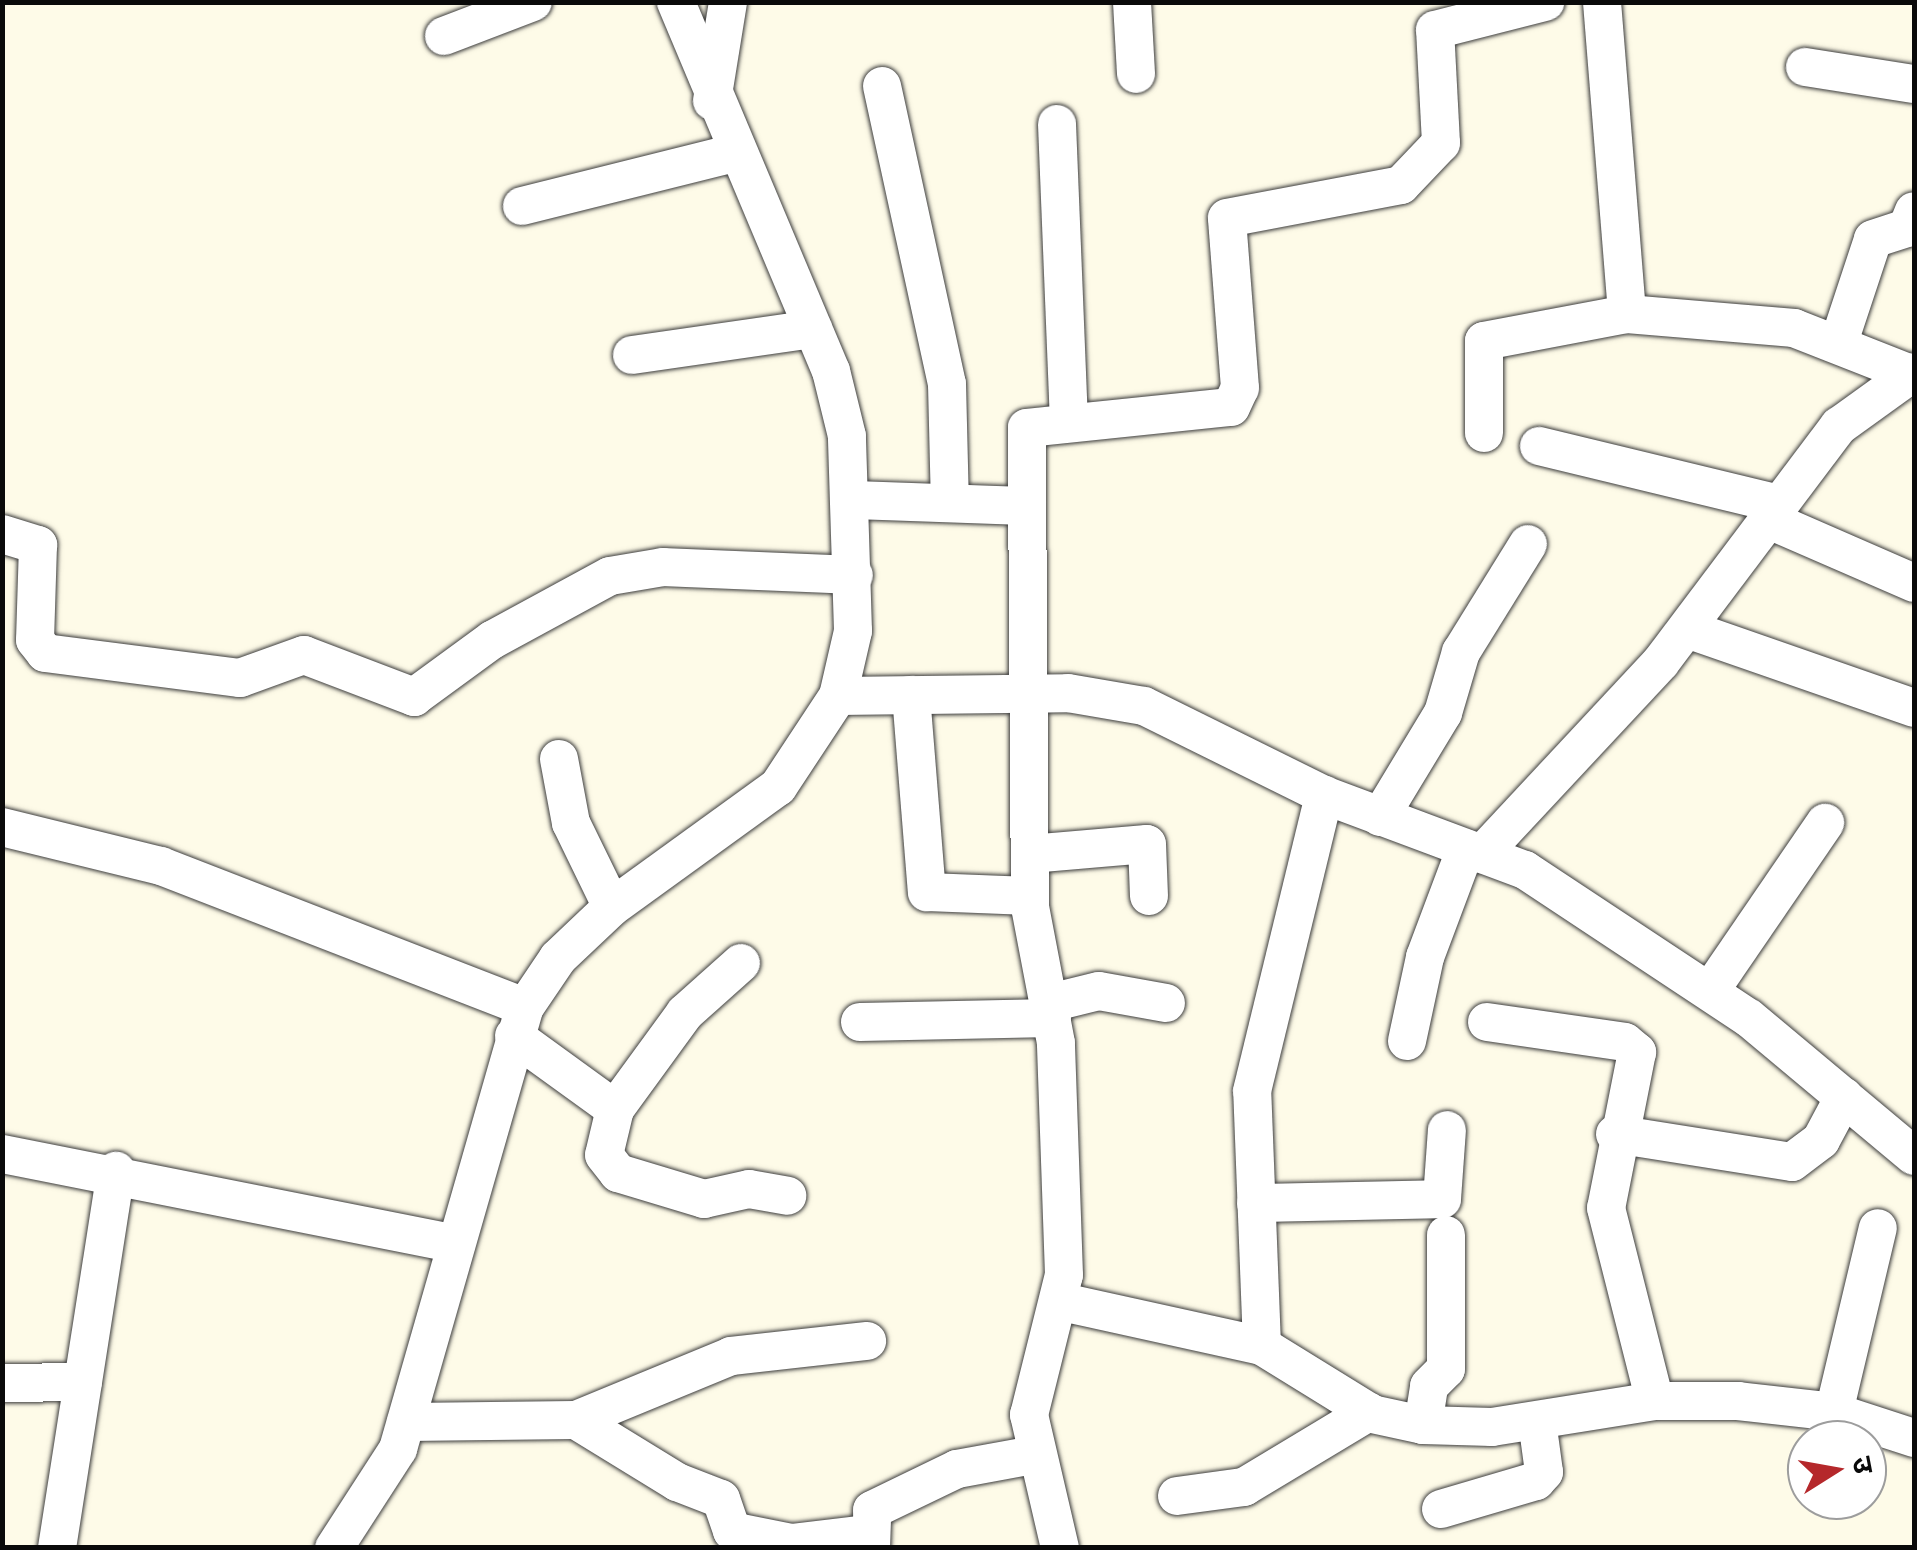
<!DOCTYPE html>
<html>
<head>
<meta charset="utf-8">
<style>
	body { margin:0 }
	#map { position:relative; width:1917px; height:1550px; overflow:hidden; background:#fefbe8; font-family:"Noto Serif","Noto Sans Devanagari",serif }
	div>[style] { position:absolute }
	.roads { filter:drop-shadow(0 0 2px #3d3d3d) drop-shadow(0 0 2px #3d3d3d) }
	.minor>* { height:38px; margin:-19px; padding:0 19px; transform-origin:19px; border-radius:19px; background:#fff }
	span { translate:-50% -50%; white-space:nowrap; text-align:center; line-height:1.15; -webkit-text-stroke:10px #fff; paint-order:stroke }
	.frame { position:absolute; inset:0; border:5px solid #0a0a0a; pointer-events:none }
	.north { position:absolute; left:1787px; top:1420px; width:100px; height:100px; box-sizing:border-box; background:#fff; border:2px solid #9d9d9d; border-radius:50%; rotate:79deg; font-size:28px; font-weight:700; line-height:40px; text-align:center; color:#0a0a0a }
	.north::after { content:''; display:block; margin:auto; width:35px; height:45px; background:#b5282b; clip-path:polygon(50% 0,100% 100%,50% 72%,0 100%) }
</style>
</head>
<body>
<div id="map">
	<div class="roads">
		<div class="minor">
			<i style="left:1132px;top:2px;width:72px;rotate:86.8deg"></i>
			<i style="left:1602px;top:2px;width:313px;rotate:85.4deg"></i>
			<i style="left:444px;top:36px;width:95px;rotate:-20.9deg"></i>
			<i style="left:1805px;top:67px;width:110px;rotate:8.9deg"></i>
			<i style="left:882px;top:86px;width:305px;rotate:77.7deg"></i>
			<i style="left:947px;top:384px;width:119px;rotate:88.6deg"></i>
			<i style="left:712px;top:101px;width:100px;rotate:-80.8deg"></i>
			<i style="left:1057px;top:124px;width:296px;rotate:87.7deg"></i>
			<i style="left:522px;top:206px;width:219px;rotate:-14deg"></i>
			<i style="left:1839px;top:342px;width:108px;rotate:-71.7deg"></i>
			<i style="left:1873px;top:239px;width:36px;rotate:-18deg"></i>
			<i style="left:1907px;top:228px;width:18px;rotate:-68deg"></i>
			<i style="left:632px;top:355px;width:183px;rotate:-8.2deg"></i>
			<i style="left:1484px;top:433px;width:92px;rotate:-90deg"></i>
			<i style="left:1484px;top:341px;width:146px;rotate:-10.7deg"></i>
			<i style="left:1627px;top:314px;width:168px;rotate:4.8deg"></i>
			<i style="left:1794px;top:328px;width:126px;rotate:21.5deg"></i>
			<i style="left:1539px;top:446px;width:246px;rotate:13.6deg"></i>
			<i style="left:852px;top:500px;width:175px;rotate:2deg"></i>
			<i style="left:1767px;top:519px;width:160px;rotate:23.5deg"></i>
			<i style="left:2px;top:534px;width:38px;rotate:17deg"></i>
			<i style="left:38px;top:545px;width:95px;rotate:91.8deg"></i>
			<i style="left:35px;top:640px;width:16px;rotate:52deg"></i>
			<i style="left:45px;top:653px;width:197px;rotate:7.3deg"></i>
			<i style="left:240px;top:678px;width:68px;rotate:-19.8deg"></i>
			<i style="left:304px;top:655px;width:118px;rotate:20.9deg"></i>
			<i style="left:414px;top:697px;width:97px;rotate:-36.2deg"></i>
			<i style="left:492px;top:640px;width:134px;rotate:-28.5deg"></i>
			<i style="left:610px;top:576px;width:54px;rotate:-9.6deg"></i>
			<i style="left:663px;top:567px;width:191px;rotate:2.4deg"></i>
			<i style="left:1687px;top:629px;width:240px;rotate:19.2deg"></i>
			<i style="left:911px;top:695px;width:198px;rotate:85.4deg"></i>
			<i style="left:927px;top:892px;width:103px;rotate:2.2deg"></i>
			<i style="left:838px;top:696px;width:230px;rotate:-0.7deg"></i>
			<i style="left:1068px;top:693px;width:77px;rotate:9.7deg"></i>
			<i style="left:1144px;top:706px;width:201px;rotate:26.3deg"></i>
			<i style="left:1324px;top:795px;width:215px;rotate:20.5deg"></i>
			<i style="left:1525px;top:870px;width:268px;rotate:33.5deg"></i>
			<i style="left:1749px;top:1018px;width:215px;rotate:39.9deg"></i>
			<i style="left:559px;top:759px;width:65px;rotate:79.4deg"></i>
			<i style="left:571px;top:823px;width:93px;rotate:64deg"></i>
			<i style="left:1380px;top:817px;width:122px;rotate:-58.8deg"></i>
			<i style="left:1443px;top:713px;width:64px;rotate:-73.6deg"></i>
			<i style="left:1461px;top:652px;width:127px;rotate:-58.2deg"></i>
			<i style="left:2px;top:827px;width:164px;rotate:13.8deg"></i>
			<i style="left:161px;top:866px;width:390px;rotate:21.2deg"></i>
			<i style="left:1030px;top:854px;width:117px;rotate:-4.9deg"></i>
			<i style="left:1147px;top:844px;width:52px;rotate:87.8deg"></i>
			<i style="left:1482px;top:854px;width:262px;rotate:-47deg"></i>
			<i style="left:1661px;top:662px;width:296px;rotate:-53deg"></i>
			<i style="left:1839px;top:426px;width:92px;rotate:-35.8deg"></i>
			<i style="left:1710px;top:991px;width:204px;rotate:-55.6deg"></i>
			<i style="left:1050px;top:1003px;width:50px;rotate:-13.8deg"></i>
			<i style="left:1099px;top:991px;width:68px;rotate:10.2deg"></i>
			<i style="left:860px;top:1022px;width:192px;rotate:-1.2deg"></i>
			<i style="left:1487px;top:1022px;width:139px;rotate:8.2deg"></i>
			<i style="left:1625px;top:1042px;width:16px;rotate:40deg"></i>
			<i style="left:1637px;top:1052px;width:159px;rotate:101.2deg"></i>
			<i style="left:1606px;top:1208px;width:199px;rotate:75.8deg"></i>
			<i style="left:514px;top:1036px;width:125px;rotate:35.9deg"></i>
			<i style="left:615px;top:1109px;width:47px;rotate:103.4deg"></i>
			<i style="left:604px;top:1155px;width:23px;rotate:52deg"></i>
			<i style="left:618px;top:1173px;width:90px;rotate:16.8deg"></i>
			<i style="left:704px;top:1199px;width:46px;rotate:-12.5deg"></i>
			<i style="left:749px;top:1189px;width:39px;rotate:10deg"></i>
			<i style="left:1407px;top:1041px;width:86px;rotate:-77.9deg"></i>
			<i style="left:1425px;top:957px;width:116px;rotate:-69.4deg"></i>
			<i style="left:615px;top:1109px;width:119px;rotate:-53.9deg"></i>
			<i style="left:685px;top:1013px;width:75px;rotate:-41.8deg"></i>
			<i style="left:1615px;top:1134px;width:179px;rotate:9deg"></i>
			<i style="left:1792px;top:1162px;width:36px;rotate:-37deg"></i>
			<i style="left:1821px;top:1140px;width:49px;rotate:-61.9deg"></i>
			<i style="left:2px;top:1154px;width:463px;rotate:11.2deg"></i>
			<i style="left:1256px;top:1203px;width:186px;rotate:-1.2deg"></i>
			<i style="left:1442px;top:1199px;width:69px;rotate:-85.9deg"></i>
			<i style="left:1062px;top:1302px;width:205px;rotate:12.4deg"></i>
			<i style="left:1262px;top:1346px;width:129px;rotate:31.7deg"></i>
			<i style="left:1372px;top:1414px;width:52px;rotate:12.2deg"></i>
			<i style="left:1423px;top:1425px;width:69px;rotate:1.7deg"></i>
			<i style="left:1492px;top:1427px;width:165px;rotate:-9.1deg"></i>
			<i style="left:1655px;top:1401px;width:83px"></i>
			<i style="left:1738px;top:1401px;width:97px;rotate:6.5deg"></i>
			<i style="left:1834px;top:1412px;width:84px;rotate:18deg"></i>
			<i style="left:1262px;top:1346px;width:255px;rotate:-92.2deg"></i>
			<i style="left:1252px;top:1091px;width:305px;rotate:-76.3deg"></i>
			<i style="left:2px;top:1383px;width:81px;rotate:-0.7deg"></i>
			<i style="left:1834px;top:1412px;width:189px;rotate:-76.6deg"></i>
			<i style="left:576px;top:1420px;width:119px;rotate:31.5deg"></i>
			<i style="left:677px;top:1482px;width:47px;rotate:21.1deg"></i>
			<i style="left:721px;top:1499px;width:34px;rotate:71deg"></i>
			<i style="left:732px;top:1531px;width:60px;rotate:11.5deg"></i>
			<i style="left:791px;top:1543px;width:78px;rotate:-6.7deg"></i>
			<i style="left:406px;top:1422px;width:170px;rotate:-0.7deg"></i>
			<i style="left:576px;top:1420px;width:168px;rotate:-22.4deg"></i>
			<i style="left:731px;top:1356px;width:137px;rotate:-6.3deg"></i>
			<i style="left:1423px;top:1425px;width:39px;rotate:-81deg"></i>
			<i style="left:1429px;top:1386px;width:24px;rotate:-45deg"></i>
			<i style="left:1446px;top:1369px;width:134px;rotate:-90deg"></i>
			<i style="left:1177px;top:1496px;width:68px;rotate:-7.7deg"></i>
			<i style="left:1244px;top:1487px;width:146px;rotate:-31deg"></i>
			<i style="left:1441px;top:1509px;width:99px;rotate:-16.4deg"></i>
			<i style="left:1536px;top:1481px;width:12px;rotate:-48deg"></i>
			<i style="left:1544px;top:1472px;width:51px;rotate:-97.8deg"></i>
			<i style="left:57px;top:1548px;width:382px;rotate:-81.1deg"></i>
			<i style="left:334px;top:1548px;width:118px;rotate:-57.1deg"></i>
			<i style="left:398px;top:1449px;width:460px;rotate:-74deg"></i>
			<i style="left:525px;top:1007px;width:59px;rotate:-56deg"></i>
			<i style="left:558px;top:958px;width:74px;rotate:-43.4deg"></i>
			<i style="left:612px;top:907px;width:205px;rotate:-35.9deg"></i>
			<i style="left:778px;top:787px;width:109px;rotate:-56.6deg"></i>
			<i style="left:838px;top:696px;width:67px;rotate:-77deg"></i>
			<i style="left:853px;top:631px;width:195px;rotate:-91.8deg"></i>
			<i style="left:847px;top:436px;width:67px;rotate:-103.8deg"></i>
			<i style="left:831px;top:371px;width:400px;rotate:-112.8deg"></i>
			<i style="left:871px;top:1548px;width:38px;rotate:-88deg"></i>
			<i style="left:872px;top:1510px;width:94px;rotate:-25.8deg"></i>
			<i style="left:957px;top:1469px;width:77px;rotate:-10.4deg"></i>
			<i style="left:1060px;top:1548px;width:137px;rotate:-103.1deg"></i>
			<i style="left:1029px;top:1415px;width:144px;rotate:-76deg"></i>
			<i style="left:1064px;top:1275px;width:232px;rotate:-92deg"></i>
			<i style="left:1056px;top:1043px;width:138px;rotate:-100.8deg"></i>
			<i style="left:1030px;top:907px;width:479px;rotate:-90.4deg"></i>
			<i style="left:1027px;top:428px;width:205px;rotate:-5.9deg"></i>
			<i style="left:1231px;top:407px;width:21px;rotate:-65deg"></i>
			<i style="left:1240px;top:388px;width:170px;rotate:-94.4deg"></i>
			<i style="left:1227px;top:218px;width:177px;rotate:-10.7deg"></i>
			<i style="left:1401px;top:185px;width:58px;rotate:-46.4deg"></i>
			<i style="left:1441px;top:143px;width:113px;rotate:-93deg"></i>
			<i style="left:1435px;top:30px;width:114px;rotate:-14.3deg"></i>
		</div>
	</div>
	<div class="frame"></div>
	<div class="north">उ</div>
</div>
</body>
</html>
